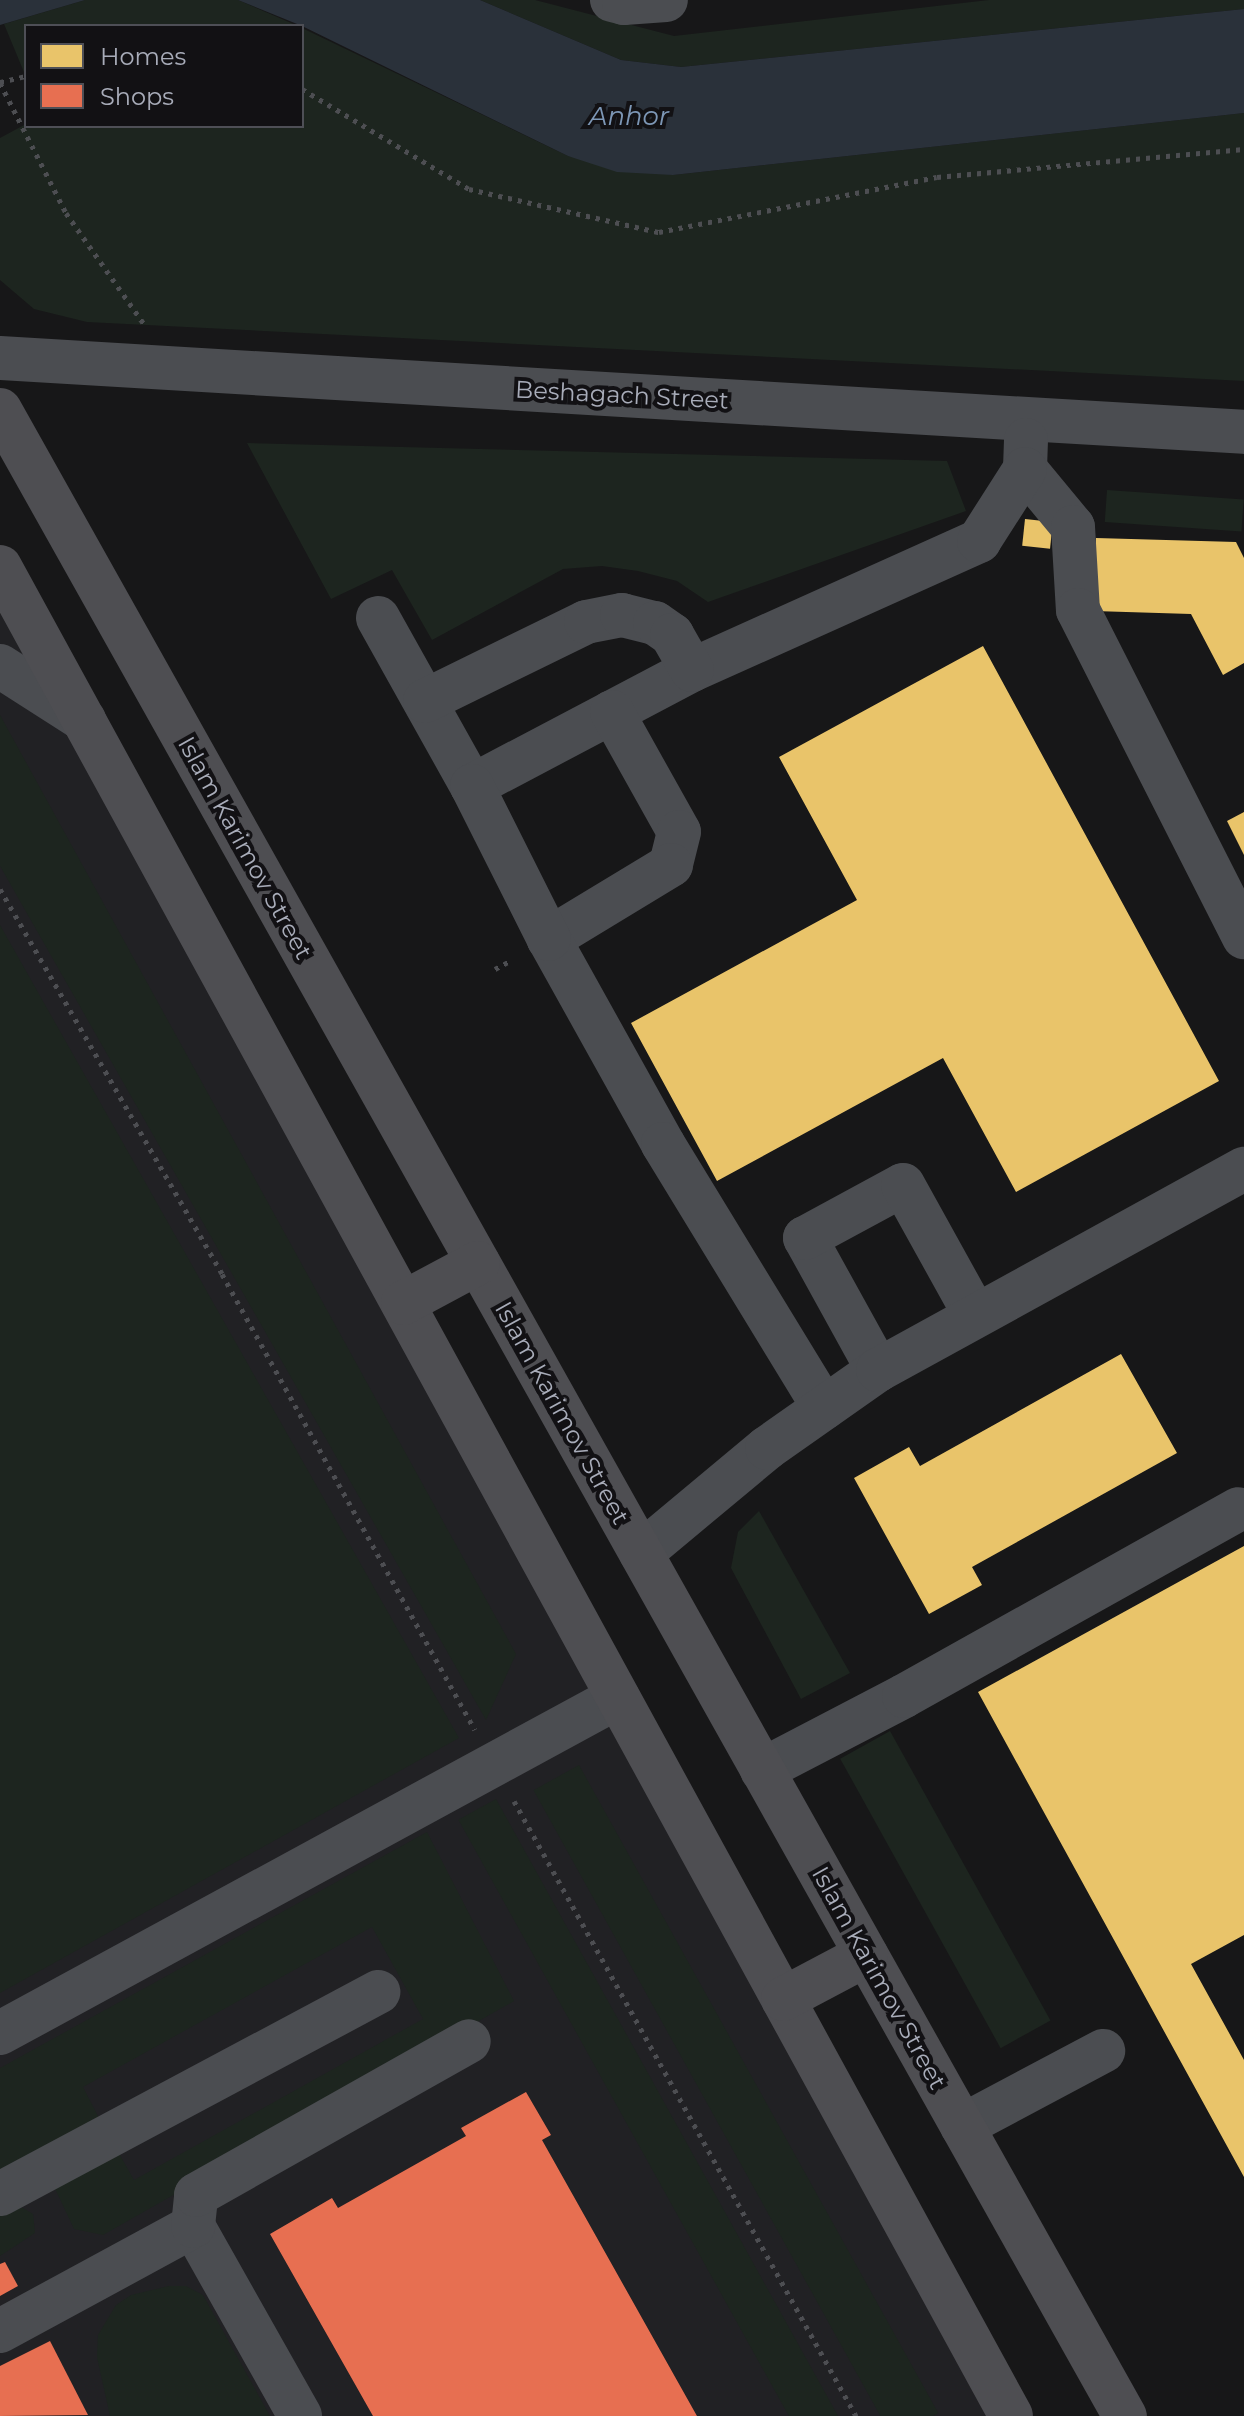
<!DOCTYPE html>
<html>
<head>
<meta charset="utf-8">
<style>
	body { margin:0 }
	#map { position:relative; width:1244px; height:2416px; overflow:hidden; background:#171718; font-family:Montserrat,sans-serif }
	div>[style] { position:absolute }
	.built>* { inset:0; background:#212124 }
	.green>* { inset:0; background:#1d251f; transform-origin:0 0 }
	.water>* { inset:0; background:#2a313a }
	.homes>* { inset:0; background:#e9c46a; transform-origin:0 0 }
	.shops>* { inset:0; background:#e76f51 }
	.path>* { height:5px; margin-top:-2.5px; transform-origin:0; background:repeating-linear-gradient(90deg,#4d4e52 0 4px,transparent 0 10px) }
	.minor>* { height:44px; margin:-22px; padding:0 22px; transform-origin:22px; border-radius:22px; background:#4b4d51 }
	.major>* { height:44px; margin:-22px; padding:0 22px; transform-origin:22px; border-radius:22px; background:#4e4e52 }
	span { translate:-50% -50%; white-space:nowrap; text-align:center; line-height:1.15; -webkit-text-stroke:8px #121114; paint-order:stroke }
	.street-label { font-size:24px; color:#a8acb9 }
	.water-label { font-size:26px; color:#7d97b6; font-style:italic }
	.legend { position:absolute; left:24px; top:24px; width:280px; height:104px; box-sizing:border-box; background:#121114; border:2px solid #4e4f56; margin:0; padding:10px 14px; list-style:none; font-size:24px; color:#a8acb9 }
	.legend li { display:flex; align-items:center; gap:16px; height:40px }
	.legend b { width:40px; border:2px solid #4e4f56 }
</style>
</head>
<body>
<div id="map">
	<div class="built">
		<i style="clip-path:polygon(0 567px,1011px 2416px,0 2416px)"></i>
	</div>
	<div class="green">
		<i style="clip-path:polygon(85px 0,238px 0,298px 26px,26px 26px,26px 77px,4px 24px)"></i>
		<i style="clip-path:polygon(480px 0,535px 0,674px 36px,989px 0,1244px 0,1244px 9px,681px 67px,621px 60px)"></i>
		<i style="clip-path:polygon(302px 28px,568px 156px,673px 175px,1244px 113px,1244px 381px,87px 322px,34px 309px,0 280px,0 138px,26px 124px,302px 126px)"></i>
		<i style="clip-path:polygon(247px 443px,947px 461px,966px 511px,708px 602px,677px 581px,638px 571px,602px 566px,563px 569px,432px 640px,392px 570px,331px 599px)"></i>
		<i style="left:1107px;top:490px;width:137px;height:32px;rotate:4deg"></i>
		<i style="clip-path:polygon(0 715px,516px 1654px,486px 1720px,0 866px)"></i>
		<i style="clip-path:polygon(0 925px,459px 1738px,0 1993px)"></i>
		<i style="clip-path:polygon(759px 1511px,850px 1673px,801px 1699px,731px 1568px,738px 1532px)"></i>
		<i style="left:890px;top:1731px;width:331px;height:57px;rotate:61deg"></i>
		<i style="left:579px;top:1765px;width:741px;height:52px;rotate:61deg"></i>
		<i style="left:496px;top:1799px;width:706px;height:43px;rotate:61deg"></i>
		<i style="clip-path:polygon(427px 1832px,514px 2001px,103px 2235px,74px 2229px,51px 2180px,116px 2148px,134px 2180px,423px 2019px,372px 1927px,83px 2087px,100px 2120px,0 2171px,0 2068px)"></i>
		<i style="clip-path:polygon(18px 2205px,33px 2214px,35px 2233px,0 2256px,0 2211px)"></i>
		<i style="clip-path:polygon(169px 2286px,186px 2286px,203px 2295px,270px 2416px,110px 2416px,97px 2357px,98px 2335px,116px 2305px,131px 2295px)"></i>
	</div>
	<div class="water">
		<i style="clip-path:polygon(0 0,85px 0,0 25px)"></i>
		<i style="clip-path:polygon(238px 0,480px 0,621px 60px,681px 67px,1244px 9px,1244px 113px,673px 175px,617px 172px,568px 156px,302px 26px)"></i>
	</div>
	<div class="homes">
		<i style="left:1025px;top:519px;width:28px;height:27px;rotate:6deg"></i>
		<i style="clip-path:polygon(1096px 538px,1236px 542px,1244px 558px,1244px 663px,1223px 675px,1191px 614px,1094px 611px)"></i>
		<i style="clip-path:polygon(983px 646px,1219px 1081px,1016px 1192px,943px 1058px,717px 1181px,631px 1023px,857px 900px,779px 757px)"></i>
		<i style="clip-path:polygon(1244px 812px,1244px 855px,1227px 821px)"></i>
		<i style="clip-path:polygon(1121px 1354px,1177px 1453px,972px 1567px,982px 1585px,929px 1614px,854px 1478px,909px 1447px,920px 1466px)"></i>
		<i style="clip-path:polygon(1244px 1546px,1244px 1935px,1191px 1964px,1244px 2060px,1244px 2177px,978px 1692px)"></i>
	</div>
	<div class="shops">
		<i style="clip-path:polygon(526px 2092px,551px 2135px,542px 2140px,697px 2416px,373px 2416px,270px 2234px,332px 2198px,338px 2208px,466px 2136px,461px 2128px)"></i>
		<i style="clip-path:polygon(5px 2262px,18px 2286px,0 2296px,0 2264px)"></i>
		<i style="clip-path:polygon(50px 2341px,88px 2415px,0 2416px,0 2366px)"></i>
	</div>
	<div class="path">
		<i style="left:0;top:82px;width:27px;rotate:-13deg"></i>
		<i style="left:0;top:83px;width:146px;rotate:63.1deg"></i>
		<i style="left:66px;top:213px;width:136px;rotate:54.9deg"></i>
		<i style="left:302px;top:89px;width:195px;rotate:30.9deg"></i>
		<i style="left:469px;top:189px;width:195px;rotate:12.8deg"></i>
		<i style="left:659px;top:232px;width:283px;rotate:-11.2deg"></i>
		<i style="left:937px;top:177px;width:308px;rotate:-5.2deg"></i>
		<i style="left:0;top:889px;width:444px;rotate:60deg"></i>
		<i style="left:222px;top:1274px;width:521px;rotate:60.98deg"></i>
		<i style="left:495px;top:969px;width:19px;rotate:-28deg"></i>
		<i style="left:514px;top:1801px;width:704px;rotate:60.92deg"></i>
	</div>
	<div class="minor">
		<i style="left:612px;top:0;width:12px;rotate:14deg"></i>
		<i style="left:624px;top:3px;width:42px;rotate:-4.1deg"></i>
		<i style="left:0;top:358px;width:1246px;rotate:3.4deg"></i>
		<i style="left:1026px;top:440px;width:29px;rotate:92deg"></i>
		<i style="left:1025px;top:469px;width:75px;rotate:50.4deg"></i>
		<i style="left:1073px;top:527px;width:83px;rotate:86.6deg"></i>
		<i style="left:1078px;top:610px;width:367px;rotate:63.1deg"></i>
		<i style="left:378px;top:618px;width:193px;rotate:60.8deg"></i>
		<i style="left:472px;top:786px;width:249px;rotate:-27.8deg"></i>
		<i style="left:692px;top:670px;width:315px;rotate:-24.2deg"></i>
		<i style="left:979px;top:541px;width:85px;rotate:-57.4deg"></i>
		<i style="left:0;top:666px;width:100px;rotate:32.7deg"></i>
		<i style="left:425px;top:701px;width:179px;rotate:-26.1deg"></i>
		<i style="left:586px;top:622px;width:37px;rotate:-11deg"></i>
		<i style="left:622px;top:615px;width:34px;rotate:14deg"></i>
		<i style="left:655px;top:623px;width:21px;rotate:35deg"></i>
		<i style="left:672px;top:635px;width:40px;rotate:60.3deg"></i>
		<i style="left:612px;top:712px;width:137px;rotate:60.8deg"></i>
		<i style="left:679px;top:832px;width:34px;rotate:104deg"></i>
		<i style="left:671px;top:865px;width:143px;rotate:148.8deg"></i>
		<i style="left:549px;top:939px;width:235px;rotate:60.9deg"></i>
		<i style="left:663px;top:1144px;width:309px;rotate:58.6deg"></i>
		<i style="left:472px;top:786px;width:171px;rotate:63.3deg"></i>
		<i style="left:878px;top:1370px;width:151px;rotate:-118.9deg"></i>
		<i style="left:805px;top:1238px;width:111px;rotate:-28.4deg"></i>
		<i style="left:903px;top:1185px;width:149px;rotate:61deg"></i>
		<i style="left:641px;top:1553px;width:164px;rotate:-39.8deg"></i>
		<i style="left:767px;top:1448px;width:136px;rotate:-35.1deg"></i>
		<i style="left:878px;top:1370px;width:418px;rotate:-28.8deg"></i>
		<i style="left:762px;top:1770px;width:160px;rotate:-27.5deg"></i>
		<i style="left:904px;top:1696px;width:383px;rotate:-29.2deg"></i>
		<i style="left:0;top:2033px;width:703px;rotate:-28.53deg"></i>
		<i style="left:962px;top:2126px;width:160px;rotate:-28deg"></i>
		<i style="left:0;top:2194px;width:429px;rotate:-28.1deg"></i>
		<i style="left:193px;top:2226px;width:218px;rotate:60.6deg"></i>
		<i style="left:0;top:2331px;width:220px;rotate:-28.5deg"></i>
		<i style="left:193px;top:2226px;width:31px;rotate:-84deg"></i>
		<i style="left:196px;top:2195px;width:313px;rotate:-29.4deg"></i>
	</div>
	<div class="major">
		<i style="left:0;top:410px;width:2300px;rotate:60.72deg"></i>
		<i style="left:0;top:567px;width:2107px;rotate:61.33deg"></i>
		<i style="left:403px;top:1303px;width:85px;rotate:-28.1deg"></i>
		<i style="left:783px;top:1999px;width:94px;rotate:-27.9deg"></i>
	</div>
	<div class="street-label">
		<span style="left:622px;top:395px;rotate:3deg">Beshagach Street</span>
		<span style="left:245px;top:848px;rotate:61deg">Islam Karimov Street</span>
		<span style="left:562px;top:1413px;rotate:61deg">Islam Karimov Street</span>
		<span style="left:879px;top:1978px;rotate:61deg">Islam Karimov Street</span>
	</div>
	<div class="water-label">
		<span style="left:629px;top:117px">Anhor</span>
	</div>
	<ul class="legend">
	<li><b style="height:22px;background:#e9c46a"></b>Homes</li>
	<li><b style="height:22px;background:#e76f51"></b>Shops</li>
	</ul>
</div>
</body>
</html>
